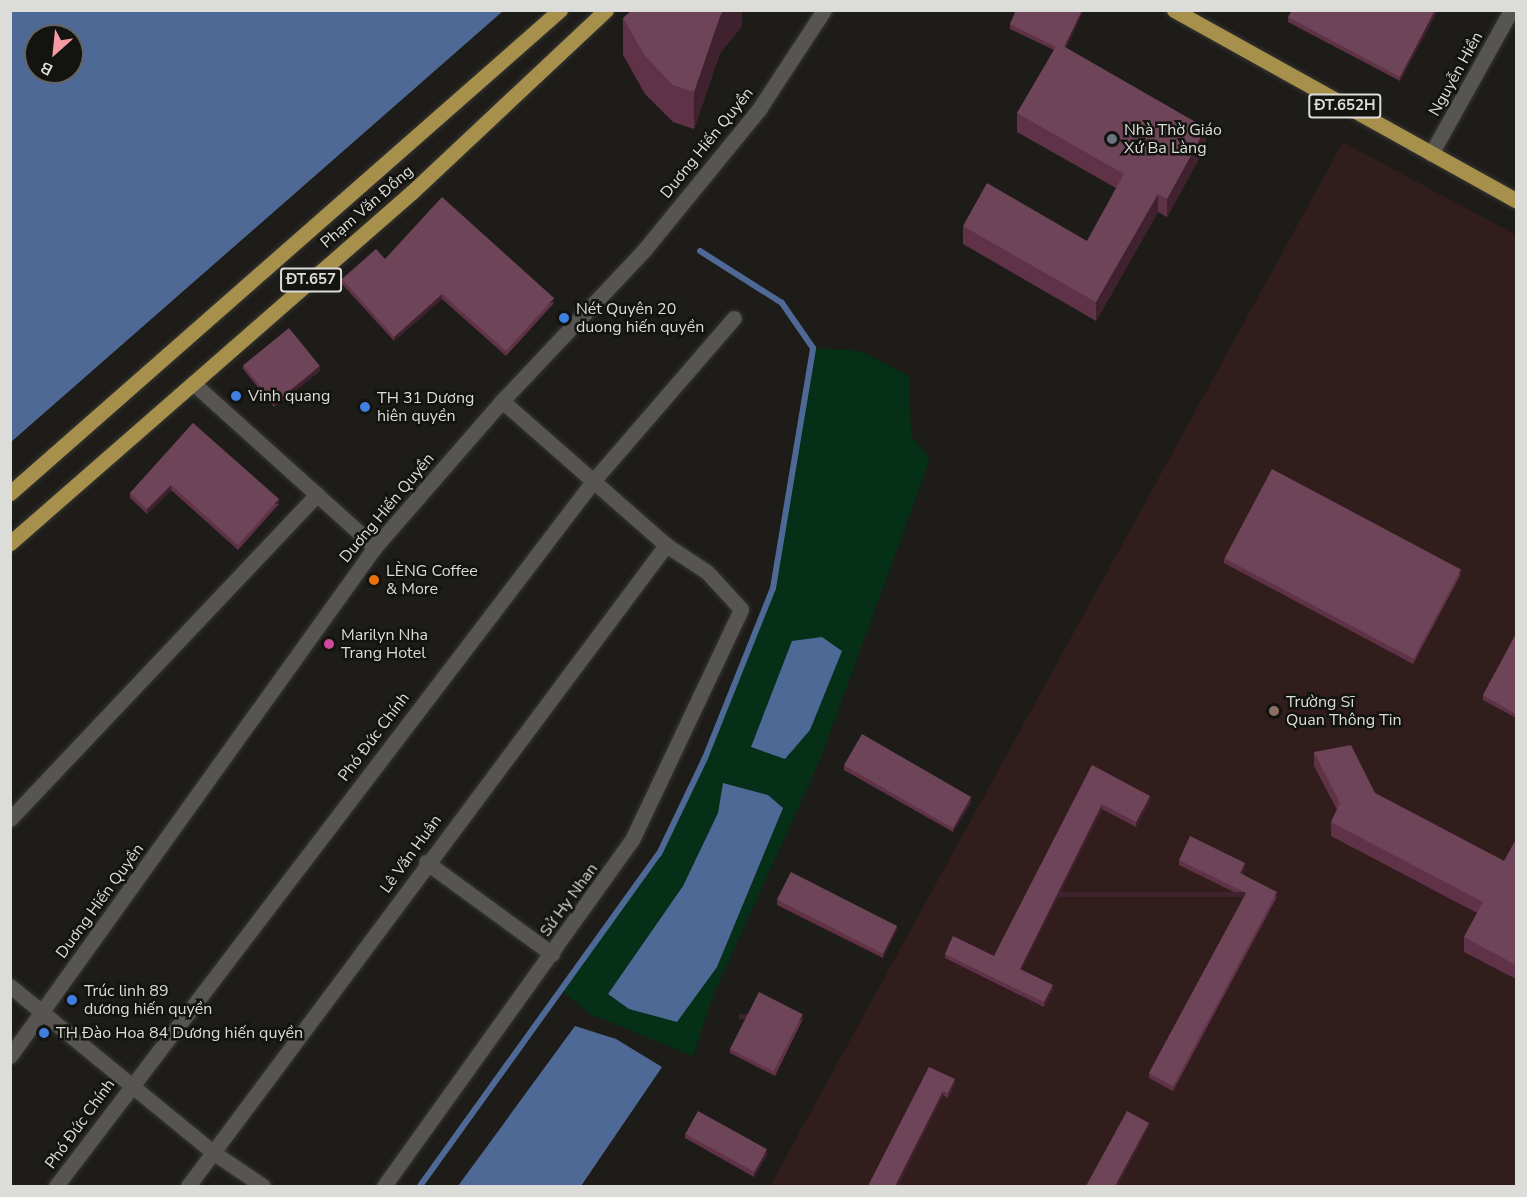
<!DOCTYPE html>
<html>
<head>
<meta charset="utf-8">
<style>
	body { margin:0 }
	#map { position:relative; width:1527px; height:1197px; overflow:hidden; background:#1d1c18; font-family:"Nunito Sans",sans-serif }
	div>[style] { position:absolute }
	.education>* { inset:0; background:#301d1c }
	.green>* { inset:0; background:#052f17 }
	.water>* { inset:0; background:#4f6997 }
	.stream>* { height:6px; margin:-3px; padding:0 3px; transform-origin:3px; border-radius:3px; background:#4f6997 }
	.roads { filter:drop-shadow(0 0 2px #363533) drop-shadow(0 0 2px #363533) }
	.minor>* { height:15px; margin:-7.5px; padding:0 7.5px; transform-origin:7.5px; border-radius:7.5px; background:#565551 }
	.major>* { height:15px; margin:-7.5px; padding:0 7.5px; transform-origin:7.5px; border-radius:7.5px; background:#a6904b }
	.wall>* { inset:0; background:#603248 }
	.shaded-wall>* { inset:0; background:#40212e; transform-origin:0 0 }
	.building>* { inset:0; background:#6e4458; transform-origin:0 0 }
	.dots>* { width:16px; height:16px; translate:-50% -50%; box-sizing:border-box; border:3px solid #13130f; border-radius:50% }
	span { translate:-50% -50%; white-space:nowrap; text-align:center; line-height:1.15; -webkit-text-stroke:5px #13130f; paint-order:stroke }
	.shield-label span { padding:2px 4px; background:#13130f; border:2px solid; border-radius:4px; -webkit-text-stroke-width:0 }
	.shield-label { font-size:15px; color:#dcdcd9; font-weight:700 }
	.street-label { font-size:16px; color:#dcdcd9 }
	.poi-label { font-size:16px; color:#dcdcd9 }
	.left { translate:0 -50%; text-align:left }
	.frame { position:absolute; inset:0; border:12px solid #dcdcd9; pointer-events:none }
	.north { position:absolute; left:24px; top:24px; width:60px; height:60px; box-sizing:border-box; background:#13130f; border:2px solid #636360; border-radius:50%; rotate:207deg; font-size:16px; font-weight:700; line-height:24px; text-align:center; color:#dcdcd9 }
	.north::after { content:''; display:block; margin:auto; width:21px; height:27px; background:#f49aa4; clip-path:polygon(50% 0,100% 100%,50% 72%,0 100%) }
</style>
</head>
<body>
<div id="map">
	<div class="education">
		<i style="clip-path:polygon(1343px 142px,1516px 235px,1516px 1186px,770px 1186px)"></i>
	</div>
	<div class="green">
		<i style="clip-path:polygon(evenodd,813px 348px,861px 351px,909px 376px,911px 436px,930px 459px,820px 760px,715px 991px,693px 1056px,590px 1014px,562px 991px,659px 854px,705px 757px,773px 588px,813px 348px,723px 783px,768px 795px,783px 808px,717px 967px,608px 994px,683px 886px,718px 813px,723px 783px)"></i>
	</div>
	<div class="water">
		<i style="clip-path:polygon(evenodd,11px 10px,503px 10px,503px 11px,11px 442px,11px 10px,36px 36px,72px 36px,72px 72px,36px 72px,36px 36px)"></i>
		<i style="clip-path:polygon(822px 637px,842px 651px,810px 730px,785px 759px,751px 747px,792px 641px)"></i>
		<i style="clip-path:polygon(723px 783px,768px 795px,783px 808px,717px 967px,677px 1022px,629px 1009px,608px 994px,683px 886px,718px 813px)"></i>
		<i style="clip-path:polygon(575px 1026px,616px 1039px,662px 1067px,581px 1186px,458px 1186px)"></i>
	</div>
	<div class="stream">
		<i style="left:420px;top:1186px;width:409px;rotate:-54.3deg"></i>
		<i style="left:659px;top:854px;width:106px;rotate:-64.4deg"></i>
		<i style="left:705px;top:758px;width:183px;rotate:-68.2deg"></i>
		<i style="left:773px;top:588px;width:243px;rotate:-80.5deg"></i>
		<i style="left:813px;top:348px;width:55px;rotate:-124.6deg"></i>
		<i style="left:782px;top:303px;width:97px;rotate:-147.6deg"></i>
	</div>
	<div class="roads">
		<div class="minor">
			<i style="left:1431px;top:154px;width:165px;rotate:-60.9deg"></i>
			<i style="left:193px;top:383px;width:245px;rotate:42deg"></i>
			<i style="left:10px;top:819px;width:447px;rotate:-46.6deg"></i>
			<i style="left:426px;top:862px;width:156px;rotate:36.1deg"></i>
			<i style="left:10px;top:986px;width:264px;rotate:39.3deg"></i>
			<i style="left:214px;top:1153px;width:59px;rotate:34deg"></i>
			<i style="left:10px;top:1056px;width:626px;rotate:-54.36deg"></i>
			<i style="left:375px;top:547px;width:194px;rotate:-49deg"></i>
			<i style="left:502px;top:401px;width:209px;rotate:-46.7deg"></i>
			<i style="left:645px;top:249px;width:181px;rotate:-50.8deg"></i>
			<i style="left:759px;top:109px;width:118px;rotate:-56.7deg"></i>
			<i style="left:56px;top:1186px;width:888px;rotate:-52.69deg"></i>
			<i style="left:594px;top:480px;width:214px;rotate:-49.2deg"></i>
			<i style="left:188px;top:1186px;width:800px;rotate:-53.29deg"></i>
			<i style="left:384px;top:1186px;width:426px;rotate:-54.4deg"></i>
			<i style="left:632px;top:840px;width:255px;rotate:-64.7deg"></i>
			<i style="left:741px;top:609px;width:50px;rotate:-132.6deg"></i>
			<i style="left:707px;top:572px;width:49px;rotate:-146.6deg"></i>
			<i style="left:666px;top:545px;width:218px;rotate:-138.7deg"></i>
		</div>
		<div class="major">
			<i style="left:1174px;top:10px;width:391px;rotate:29.1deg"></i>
			<i style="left:10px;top:493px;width:732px;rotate:-41.29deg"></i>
			<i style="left:10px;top:543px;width:534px;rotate:-41.13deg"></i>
			<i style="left:412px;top:192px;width:266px;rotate:-43.2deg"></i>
		</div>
	</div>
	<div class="wall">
		<i style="clip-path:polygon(742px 10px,742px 26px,720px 53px,694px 129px,673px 122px,645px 94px,623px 55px,623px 18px)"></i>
		<i style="clip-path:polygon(1083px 10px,1066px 48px,1206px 146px,1167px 217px,1158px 212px,1096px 321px,963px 244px,963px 226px,1087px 241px,1116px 188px,1017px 132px,1017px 113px,1054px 50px,1010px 29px,1010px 24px)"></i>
		<i style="clip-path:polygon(1438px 10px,1400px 81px,1288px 22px,1288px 17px)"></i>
		<i style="clip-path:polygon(385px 259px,554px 303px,506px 356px,442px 299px,394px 341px,342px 284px,342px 279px)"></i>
		<i style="clip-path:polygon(243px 365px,320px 371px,274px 407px,243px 369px)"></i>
		<i style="clip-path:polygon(193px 423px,279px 504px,238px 550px,171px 490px,147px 514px,130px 498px,130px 493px)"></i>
		<i style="clip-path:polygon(1224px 558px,1461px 574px,1413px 664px,1224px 563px)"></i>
		<i style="clip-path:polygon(1516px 634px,1516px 718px,1483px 700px,1483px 695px)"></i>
		<i style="clip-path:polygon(1314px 752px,1375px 793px,1504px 861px,1516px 841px,1516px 979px,1464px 952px,1464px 937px,1477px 913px,1331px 836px,1331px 822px,1337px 810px,1314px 766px)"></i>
		<i style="clip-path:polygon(844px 765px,971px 802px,953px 832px,844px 770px)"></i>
		<i style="clip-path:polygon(1092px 765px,1150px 801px,1136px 827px,1102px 809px,1021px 970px,1053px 990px,1044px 1007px,945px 958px,945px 954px,994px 956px)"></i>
		<i style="clip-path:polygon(1179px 860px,1245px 868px,1242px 874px,1277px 897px,1173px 1091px,1149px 1078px,1149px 1073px,1244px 897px,1179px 865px)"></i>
		<i style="clip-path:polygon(777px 900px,897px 929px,883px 958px,777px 905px)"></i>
		<i style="clip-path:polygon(803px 1019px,775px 1076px,730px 1053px,730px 1049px)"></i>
		<i style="clip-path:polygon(929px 1067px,955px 1084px,948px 1098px,943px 1095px,898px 1186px,868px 1186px)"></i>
		<i style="clip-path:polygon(685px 1133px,767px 1155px,754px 1177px,685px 1138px)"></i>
	</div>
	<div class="shaded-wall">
		<i style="clip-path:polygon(724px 10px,742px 10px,742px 26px,720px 53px,694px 129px,694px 92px,720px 16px)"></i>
		<i style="clip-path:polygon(1082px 10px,1083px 10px,1083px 12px,1063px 54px,1063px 50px)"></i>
		<i style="clip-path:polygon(1435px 10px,1438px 10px,1400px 81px,1400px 77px)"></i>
		<i style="clip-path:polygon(1206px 128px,1206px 146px,1167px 217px,1167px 199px)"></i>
		<i style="clip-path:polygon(1158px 194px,1158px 212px,1096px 321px,1096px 302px)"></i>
		<i style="clip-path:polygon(442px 294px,442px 299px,394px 341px,394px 337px)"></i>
		<i style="left:554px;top:298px;width:5px;height:72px;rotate:90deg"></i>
		<i style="clip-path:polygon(320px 366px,320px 371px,274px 407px,274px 403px)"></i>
		<i style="clip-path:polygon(171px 485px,171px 490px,147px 514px,147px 509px)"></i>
		<i style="left:279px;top:499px;width:5px;height:62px;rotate:90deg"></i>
		<i style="left:1461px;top:570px;width:4px;height:102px;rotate:90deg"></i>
		<i style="clip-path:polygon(1150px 796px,1150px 801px,1136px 827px,1136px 822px)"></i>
		<i style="clip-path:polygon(971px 797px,971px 802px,953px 832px,953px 827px)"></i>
		<i style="clip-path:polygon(1102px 804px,1102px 809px,1020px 973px,1020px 969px)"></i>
		<i style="clip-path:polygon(1245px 863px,1245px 868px,1240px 877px,1240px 873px)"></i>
		<i style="left:1277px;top:892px;width:5px;height:220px;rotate:90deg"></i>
		<i style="clip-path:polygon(897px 925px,897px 929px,883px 958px,883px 953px)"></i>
		<i style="clip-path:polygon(1053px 985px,1053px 990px,1044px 1007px,1044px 1002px)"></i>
		<i style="left:803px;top:1014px;width:5px;height:64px;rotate:90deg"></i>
		<i style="clip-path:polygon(955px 1079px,955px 1084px,948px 1098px,948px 1093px)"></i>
		<i style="clip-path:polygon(943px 1091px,943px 1095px,898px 1186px,895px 1186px)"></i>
		<i style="clip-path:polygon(1149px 1123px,1149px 1128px,1118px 1186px,1115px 1186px)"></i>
		<i style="clip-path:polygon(767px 1150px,767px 1155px,754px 1177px,754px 1172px)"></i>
	</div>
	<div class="building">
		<i style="clip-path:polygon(632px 10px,724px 10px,720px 16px,694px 92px,673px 85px,645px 56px,623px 18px)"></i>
		<i style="clip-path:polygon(1016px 10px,1082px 10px,1064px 47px,1058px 43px,1056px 47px,1010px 24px)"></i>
		<i style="clip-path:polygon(1292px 10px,1435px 10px,1400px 77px,1288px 17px)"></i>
		<i style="clip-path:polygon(1058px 43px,1206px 128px,1167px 199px,1158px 194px,1096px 302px,963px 226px,987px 183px,1087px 241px,1124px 174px,1017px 113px)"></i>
		<i style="clip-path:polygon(442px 197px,554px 298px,506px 351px,442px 294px,394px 337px,342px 279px,376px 249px,385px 259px)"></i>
		<i style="left:289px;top:328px;width:49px;height:59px;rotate:51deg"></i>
		<i style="clip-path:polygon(193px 423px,279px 499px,238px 545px,171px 485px,147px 509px,130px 493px)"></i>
		<i style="left:1272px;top:469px;width:214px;height:101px;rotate:28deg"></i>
		<i style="clip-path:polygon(1516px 634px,1516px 714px,1483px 695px)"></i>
		<i style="left:862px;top:734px;width:126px;height:36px;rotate:30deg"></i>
		<i style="clip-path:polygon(1351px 745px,1375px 793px,1504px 861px,1515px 841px,1516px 841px,1516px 965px,1464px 937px,1483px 902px,1331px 822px,1340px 803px,1314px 752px)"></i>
		<i style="clip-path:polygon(1092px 765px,1150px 796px,1136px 822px,1102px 804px,1020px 969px,1053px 985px,1044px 1002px,945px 954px,953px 936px,994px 956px)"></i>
		<i style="clip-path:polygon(1190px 836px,1245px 863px,1240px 873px,1277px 892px,1173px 1086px,1149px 1073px,1246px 893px,1179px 860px)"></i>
		<i style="left:791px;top:872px;width:119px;height:31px;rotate:27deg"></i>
		<i style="left:759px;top:992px;width:49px;height:64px;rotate:27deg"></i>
		<i style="clip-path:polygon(929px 1067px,955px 1079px,948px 1093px,943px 1091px,895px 1186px,868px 1186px)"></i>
		<i style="left:698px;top:1111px;width:79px;height:26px;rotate:29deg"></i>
		<i style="clip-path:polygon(1127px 1111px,1149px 1123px,1115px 1186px,1086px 1186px)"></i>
	</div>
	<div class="dots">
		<i style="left:1112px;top:139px;background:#6b7280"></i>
		<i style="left:564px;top:318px;background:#3f7fe0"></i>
		<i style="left:236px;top:396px;background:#3f7fe0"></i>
		<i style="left:365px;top:407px;background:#3f7fe0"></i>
		<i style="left:374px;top:580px;background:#e8710a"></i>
		<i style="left:329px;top:644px;background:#d1479c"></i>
		<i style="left:1274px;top:711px;background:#8d6e63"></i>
		<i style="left:72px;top:1000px;background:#3f7fe0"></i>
		<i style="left:44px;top:1033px;background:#3f7fe0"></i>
	</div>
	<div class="shield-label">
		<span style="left:1345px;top:106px">ĐT.652H</span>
		<span style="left:311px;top:280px">ĐT.657</span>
	</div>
	<div class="street-label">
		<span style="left:1456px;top:74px;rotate:-61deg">Nguyễn Hiền</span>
		<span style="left:707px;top:143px;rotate:-51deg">Duơng Hiến Quyền</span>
		<span style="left:367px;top:207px;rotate:-41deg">Phạm Văn Đồng</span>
		<span style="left:387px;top:508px;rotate:-50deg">Duơng Hiến Quyền</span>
		<span style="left:374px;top:737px;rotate:-53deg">Phó Đức Chính</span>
		<span style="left:411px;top:854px;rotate:-54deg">Lê Văn Huân</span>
		<span style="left:569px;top:900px;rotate:-54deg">Sử Hy Nhan</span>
		<span style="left:100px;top:901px;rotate:-54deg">Duơng Hiến Quyền</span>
		<span style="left:80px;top:1124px;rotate:-54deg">Phó Đức Chính</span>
	</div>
	<div class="poi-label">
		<span class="left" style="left:1124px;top:139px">Nhà Thờ Giáo<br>Xứ Ba Làng</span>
		<span class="left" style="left:576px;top:318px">Nét Quyên 20<br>duong hiến quyền</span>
		<span class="left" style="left:248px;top:396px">Vinh quang</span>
		<span class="left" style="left:377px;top:407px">TH 31 Dương<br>hiên quyền</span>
		<span class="left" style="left:386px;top:580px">LÈNG Coffee<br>&amp; More</span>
		<span class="left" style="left:341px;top:644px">Marilyn Nha<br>Trang Hotel</span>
		<span class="left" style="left:1286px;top:711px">Trường Sĩ<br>Quan Thông Tin</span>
		<span class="left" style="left:84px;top:1000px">Trúc linh 89<br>dương hiến quyền</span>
		<span class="left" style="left:56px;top:1033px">TH Đào Hoa 84 Dương hiến quyền</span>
	</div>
	<div class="frame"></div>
	<div class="north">B</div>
</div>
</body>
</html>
